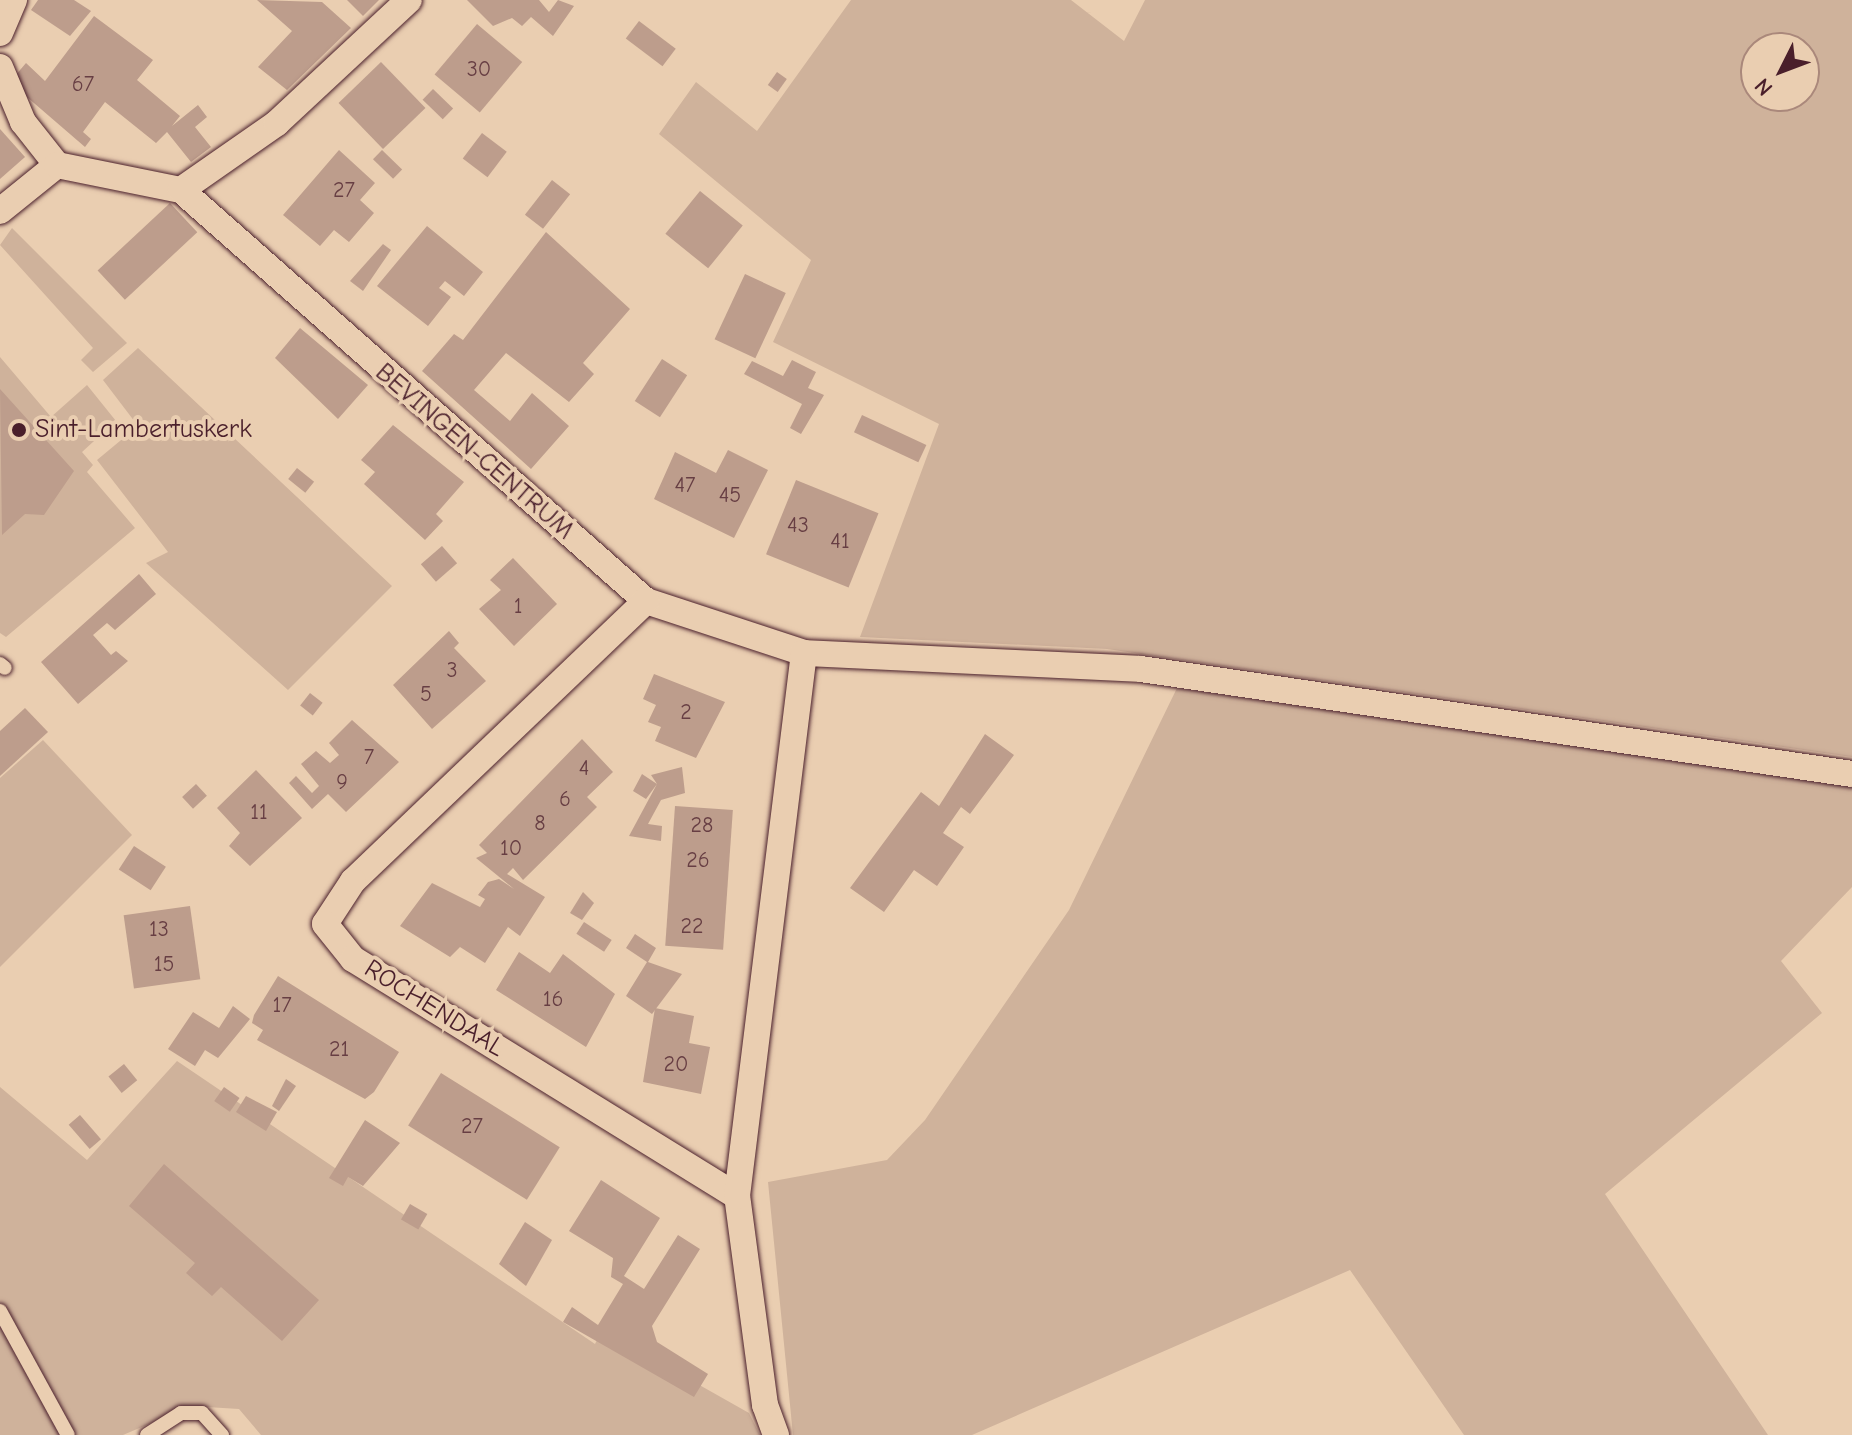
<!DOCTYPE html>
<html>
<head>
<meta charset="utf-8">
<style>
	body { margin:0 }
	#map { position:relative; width:1852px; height:1435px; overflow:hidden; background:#eaceb1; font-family:"Comic Neue",sans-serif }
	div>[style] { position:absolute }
	.green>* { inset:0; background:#cfb29b }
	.building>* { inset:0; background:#bd9d8c; transform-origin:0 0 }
	.roads { filter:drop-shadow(0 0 2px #4a1f2b) drop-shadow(0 0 2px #4a1f2b) }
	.service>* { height:14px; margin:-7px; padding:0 7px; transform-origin:7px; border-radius:7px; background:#eaceb1 }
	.minor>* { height:26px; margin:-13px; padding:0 13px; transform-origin:13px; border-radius:13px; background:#eaceb1 }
	.dots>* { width:22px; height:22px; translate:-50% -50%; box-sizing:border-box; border:4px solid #eaceb1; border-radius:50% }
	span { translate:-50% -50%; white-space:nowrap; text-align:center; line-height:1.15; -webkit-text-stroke:8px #eaceb1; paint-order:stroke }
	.number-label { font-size:22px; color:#673e43 }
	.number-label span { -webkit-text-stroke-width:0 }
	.poi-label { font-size:26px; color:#4a1f2b }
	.left { translate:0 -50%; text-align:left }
	.street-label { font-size:26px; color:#4a1f2b }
	.north { position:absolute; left:1740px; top:32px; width:80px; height:80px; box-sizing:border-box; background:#eaceb1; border:2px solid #aa887b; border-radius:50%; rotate:228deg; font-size:22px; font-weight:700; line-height:32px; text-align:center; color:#4a1f2b }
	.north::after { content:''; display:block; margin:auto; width:28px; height:36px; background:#4a1f2b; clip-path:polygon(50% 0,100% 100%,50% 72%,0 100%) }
</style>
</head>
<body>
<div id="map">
	<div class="green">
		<i style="clip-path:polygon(evenodd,851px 0,1071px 0,1124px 41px,1145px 0,1852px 0,1852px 757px,1107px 649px,860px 637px,939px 424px,773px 342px,811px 260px,659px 134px,696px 82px,757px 131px,851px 0,1756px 48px,1804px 48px,1804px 96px,1756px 96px,1756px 48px)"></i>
		<i style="clip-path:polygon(12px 228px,127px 343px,93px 372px,81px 360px,93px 348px,0 245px)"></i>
		<i style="clip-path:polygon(138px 348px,392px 586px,288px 690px,146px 563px,168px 552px,97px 460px,138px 426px,103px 380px)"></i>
		<i style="clip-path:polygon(0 357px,51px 417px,87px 385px,116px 421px,82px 452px,93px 465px,87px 472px,135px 528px,6px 637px,0 633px)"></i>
		<i style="clip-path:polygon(1177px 688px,1852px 787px,1852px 887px,1781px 961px,1822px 1013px,1605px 1194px,1768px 1435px,1464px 1435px,1350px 1270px,972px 1435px,793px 1435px,768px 1182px,887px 1160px,925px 1120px,1069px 910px)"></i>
		<i style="clip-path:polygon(43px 740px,132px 835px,0 967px,0 778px)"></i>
		<i style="clip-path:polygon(177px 1061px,595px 1344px,602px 1330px,749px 1413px,760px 1435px,261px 1435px,239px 1409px,191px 1406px,123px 1435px,0 1435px,0 1087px,87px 1160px)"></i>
	</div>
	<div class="building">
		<i style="clip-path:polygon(38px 0,74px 0,91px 11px,70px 36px,31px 10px)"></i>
		<i style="clip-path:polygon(257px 0,322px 2px,351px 28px,287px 90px,258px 67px,292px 31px)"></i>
		<i style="clip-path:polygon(347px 0,379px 0,363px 16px)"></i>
		<i style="clip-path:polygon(467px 0,539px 0,549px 12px,558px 0,574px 6px,553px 36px,531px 17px,522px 26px,512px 18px,493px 26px)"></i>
		<i style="clip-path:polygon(94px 16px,153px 60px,137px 80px,180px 116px,172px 126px,198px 105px,207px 117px,195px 127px,211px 147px,191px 162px,167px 132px,156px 143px,105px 102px,83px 132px,91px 139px,85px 147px,20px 91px,15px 76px,26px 63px,45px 81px)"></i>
		<i style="left:639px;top:21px;width:46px;height:22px;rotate:37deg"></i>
		<i style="left:477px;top:24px;width:59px;height:66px;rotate:40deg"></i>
		<i style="left:381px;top:62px;width:64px;height:59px;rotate:46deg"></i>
		<i style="left:777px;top:72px;width:12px;height:16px;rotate:35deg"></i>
		<i style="left:433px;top:89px;width:28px;height:15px;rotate:44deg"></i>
		<i style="clip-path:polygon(0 129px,25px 157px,0 179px)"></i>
		<i style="left:482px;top:133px;width:31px;height:32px;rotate:37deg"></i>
		<i style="clip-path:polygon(339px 150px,375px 183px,360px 200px,374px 213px,349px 242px,334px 230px,320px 246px,283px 215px)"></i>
		<i style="left:382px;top:150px;width:28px;height:13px;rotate:44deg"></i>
		<i style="left:552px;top:180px;width:23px;height:44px;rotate:38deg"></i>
		<i style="left:700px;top:191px;width:55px;height:55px;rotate:39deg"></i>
		<i style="left:170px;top:203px;width:40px;height:99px;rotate:47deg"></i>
		<i style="clip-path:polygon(427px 226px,483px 272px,464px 296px,445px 281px,439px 288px,451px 297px,428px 326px,377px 286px)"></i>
		<i style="clip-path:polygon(546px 232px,630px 309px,583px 363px,594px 374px,569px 402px,506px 353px,474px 390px,510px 421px,532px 393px,569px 426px,531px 469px,422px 371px,454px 334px,463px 340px)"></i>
		<i style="clip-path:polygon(383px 244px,391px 250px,363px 291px,350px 281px)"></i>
		<i style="left:745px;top:274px;width:45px;height:72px;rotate:25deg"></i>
		<i style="clip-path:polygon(300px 328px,368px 385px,338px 419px,275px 358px)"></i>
		<i style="left:662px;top:359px;width:30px;height:50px;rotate:33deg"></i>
		<i style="clip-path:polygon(792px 360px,816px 372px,808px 388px,824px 395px,801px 434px,790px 428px,802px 404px,744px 374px,752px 361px,783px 376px)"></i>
		<i style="clip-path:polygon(0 389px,74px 471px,44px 515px,25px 514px,2px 535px)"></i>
		<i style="left:862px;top:415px;width:71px;height:19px;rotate:25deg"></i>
		<i style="clip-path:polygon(393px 425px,464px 482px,436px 514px,443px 521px,425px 540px,364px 484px,375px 472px,361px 460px)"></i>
		<i style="clip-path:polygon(728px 450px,768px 470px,734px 538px,654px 499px,675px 452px,716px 473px)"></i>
		<i style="left:297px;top:468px;width:22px;height:14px;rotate:39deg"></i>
		<i style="left:796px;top:480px;width:89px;height:80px;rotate:22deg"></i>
		<i style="left:442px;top:546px;width:23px;height:28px;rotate:49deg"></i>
		<i style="clip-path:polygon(513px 558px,557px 604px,514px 646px,479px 609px,501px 590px,490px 580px)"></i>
		<i style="clip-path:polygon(139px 574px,156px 594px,115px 630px,107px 623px,93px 635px,111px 655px,116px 651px,128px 661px,78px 704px,41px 662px)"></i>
		<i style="clip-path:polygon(449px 631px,459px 643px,454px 648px,486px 681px,432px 729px,393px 685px)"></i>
		<i style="clip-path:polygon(654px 674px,725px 702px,696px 758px,655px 741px,661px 727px,648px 722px,656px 705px,643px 699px)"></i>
		<i style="left:310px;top:693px;width:16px;height:16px;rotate:38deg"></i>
		<i style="clip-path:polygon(25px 708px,48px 732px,0 776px,0 731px)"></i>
		<i style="clip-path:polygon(352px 720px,399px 762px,346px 812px,328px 794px,312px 809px,289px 783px,296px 776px,312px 793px,319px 786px,301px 764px,316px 751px,330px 763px,339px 755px,329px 743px)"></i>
		<i style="clip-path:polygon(985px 734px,1014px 755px,970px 814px,961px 807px,943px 833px,964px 847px,937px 886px,914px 870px,884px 912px,850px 888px,921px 792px,939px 806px)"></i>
		<i style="clip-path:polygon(582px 739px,613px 772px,587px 797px,597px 807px,523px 880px,513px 868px,507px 874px,545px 897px,520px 936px,508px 927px,485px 963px,460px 947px,450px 957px,400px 926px,432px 883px,480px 907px,485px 899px,478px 895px,488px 882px,499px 879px,514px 889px,476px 858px,487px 853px,479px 845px)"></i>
		<i style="clip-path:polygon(682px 767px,685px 793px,661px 800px,648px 824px,662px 826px,661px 841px,629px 836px,657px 784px,646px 799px,633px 791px,642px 774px,657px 784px,651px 775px)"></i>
		<i style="clip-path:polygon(256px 770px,302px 818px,250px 866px,229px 846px,240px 833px,217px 808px)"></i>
		<i style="left:196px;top:784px;width:16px;height:19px;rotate:47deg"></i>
		<i style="left:675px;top:806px;width:58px;height:140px;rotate:4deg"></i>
		<i style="left:134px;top:846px;width:38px;height:28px;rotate:33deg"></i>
		<i style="clip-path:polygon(583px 892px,594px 903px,582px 920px,570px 913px)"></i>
		<i style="left:190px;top:906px;width:74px;height:67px;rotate:82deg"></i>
		<i style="left:584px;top:922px;width:33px;height:14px;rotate:33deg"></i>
		<i style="clip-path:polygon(635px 934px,656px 948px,648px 962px,682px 974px,652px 1014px,626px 996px,647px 962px,626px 948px)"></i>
		<i style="clip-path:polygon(519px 952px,550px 973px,563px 954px,615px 994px,586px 1047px,496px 990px)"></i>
		<i style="clip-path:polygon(278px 976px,399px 1052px,374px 1092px,365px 1099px,257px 1040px,263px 1030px,252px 1023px,254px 1015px)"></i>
		<i style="clip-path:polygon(233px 1006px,250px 1019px,218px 1058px,205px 1050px,195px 1066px,168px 1049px,193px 1012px,219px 1028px)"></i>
		<i style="clip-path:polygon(655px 1008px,694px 1016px,689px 1043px,710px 1047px,701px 1094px,643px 1082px)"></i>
		<i style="left:124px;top:1064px;width:21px;height:20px;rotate:51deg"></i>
		<i style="left:441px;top:1073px;width:140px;height:62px;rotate:32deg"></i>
		<i style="clip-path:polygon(286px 1079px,296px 1086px,279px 1111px,272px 1106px)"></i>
		<i style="left:224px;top:1087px;width:19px;height:17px;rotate:35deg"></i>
		<i style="clip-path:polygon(246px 1096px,277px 1112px,266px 1131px,236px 1112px)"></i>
		<i style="left:80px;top:1115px;width:32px;height:15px;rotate:49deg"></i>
		<i style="clip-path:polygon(365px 1120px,400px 1143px,363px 1186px,348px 1177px,343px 1186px,329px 1178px)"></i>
		<i style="clip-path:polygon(164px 1164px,319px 1300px,282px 1341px,221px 1287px,212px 1296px,186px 1273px,195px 1263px,129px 1206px)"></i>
		<i style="clip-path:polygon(601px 1180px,660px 1218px,624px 1276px,644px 1289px,678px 1235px,700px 1249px,652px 1326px,657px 1342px,708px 1374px,694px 1397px,563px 1322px,572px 1307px,598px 1325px,623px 1284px,611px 1277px,613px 1258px,569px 1231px)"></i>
		<i style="left:410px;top:1204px;width:20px;height:18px;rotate:30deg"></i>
		<i style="clip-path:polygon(525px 1222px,552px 1240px,526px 1286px,499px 1264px)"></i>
	</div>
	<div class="roads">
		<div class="service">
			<i style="left:0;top:664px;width:6px;rotate:39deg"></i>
			<i style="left:0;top:1311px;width:141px;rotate:61.3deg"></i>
			<i style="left:147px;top:1435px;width:40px;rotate:-32.9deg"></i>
			<i style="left:181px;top:1413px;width:21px"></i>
			<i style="left:202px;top:1413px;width:30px;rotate:48deg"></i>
		</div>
		<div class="minor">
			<i style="left:0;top:33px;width:36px;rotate:-67deg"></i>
			<i style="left:0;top:67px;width:60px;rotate:67.3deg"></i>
			<i style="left:23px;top:122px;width:55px;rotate:51.7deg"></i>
			<i style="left:181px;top:190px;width:117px;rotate:-34.9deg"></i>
			<i style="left:277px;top:123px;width:180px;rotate:-43deg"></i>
			<i style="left:0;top:211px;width:73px;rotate:-38.9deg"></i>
			<i style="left:57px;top:165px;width:126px;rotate:11.4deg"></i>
			<i style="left:181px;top:190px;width:621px;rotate:41.47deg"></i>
			<i style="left:646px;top:601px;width:166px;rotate:18.2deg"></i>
			<i style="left:804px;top:653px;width:337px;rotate:2.7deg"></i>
			<i style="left:1141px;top:669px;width:719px;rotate:8.4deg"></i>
			<i style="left:646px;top:601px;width:405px;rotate:136.3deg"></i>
			<i style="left:353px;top:881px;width:51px;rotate:123.1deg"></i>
			<i style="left:325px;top:924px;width:45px;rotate:51.3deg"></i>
			<i style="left:353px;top:959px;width:451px;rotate:31.7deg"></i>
			<i style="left:776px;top:1435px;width:32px;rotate:-110deg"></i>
			<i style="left:765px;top:1405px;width:211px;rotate:-97.6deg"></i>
			<i style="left:737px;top:1196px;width:547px;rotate:-82.97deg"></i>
		</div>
	</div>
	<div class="dots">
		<i style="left:19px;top:430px;background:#4a1f2b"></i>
	</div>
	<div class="number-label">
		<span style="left:479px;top:70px">30</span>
		<span style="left:83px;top:85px">67</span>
		<span style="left:344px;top:191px">27</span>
		<span style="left:685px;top:486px">47</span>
		<span style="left:730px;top:496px">45</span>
		<span style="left:798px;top:526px">43</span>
		<span style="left:840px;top:542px">41</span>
		<span style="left:518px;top:607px">1</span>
		<span style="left:452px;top:671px">3</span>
		<span style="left:426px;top:695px">5</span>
		<span style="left:686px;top:713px">2</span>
		<span style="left:369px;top:758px">7</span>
		<span style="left:584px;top:769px">4</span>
		<span style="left:342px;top:783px">9</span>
		<span style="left:565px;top:800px">6</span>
		<span style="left:259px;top:813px">11</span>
		<span style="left:540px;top:824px">8</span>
		<span style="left:702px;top:826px">28</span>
		<span style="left:511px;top:849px">10</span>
		<span style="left:698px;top:861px">26</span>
		<span style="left:692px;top:927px">22</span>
		<span style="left:159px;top:930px">13</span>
		<span style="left:164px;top:965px">15</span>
		<span style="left:553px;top:1000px">16</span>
		<span style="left:282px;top:1006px">17</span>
		<span style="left:339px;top:1050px">21</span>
		<span style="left:676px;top:1065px">20</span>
		<span style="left:472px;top:1127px">27</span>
	</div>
	<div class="poi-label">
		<span class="left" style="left:35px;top:430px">Sint-Lambertuskerk</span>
	</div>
	<div class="street-label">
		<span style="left:474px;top:452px;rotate:41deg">BEVINGEN-CENTRUM</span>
		<span style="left:434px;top:1009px;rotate:32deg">ROCHENDAAL</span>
	</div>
	<div class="north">N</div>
</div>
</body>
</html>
